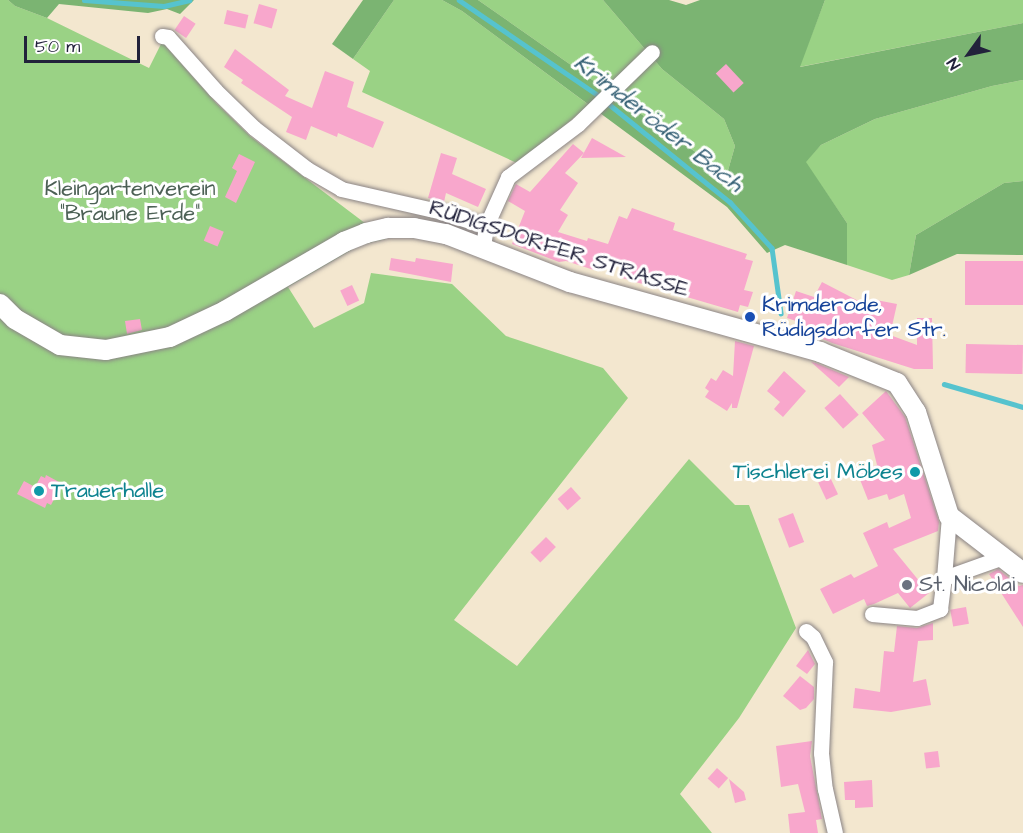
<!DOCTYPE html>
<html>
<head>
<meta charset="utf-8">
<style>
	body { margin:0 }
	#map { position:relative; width:1023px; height:833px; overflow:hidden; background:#f3e7cf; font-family:"Architects Daughter",sans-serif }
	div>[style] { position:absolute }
	.green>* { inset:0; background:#9ad285 }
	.forest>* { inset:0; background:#7bb472 }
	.stream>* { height:4.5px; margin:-2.25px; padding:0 2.25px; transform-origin:2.25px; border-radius:2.25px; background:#56c3ce }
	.building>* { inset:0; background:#f8a7cc; transform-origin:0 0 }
	.roads { filter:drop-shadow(0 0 2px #8a8485) drop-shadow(0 0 2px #8a8485) }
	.minor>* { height:15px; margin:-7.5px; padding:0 7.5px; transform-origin:7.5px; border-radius:7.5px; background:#fff }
	.tertiary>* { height:20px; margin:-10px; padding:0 10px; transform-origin:10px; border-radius:10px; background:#fff }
	.dots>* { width:16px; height:16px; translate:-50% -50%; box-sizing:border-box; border:3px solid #fff; border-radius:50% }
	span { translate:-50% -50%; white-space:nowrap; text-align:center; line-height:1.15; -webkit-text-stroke:6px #fff; paint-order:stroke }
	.park-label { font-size:22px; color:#4c6055 }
	.street-label { font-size:22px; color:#22223b }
	.transit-label { font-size:22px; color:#164399 }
	.left { translate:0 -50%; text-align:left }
	.culture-label { font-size:22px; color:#0d838f }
	.right { translate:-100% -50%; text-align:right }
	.worship-label { font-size:22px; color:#5b616d }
	.water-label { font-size:24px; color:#376276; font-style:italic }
	.north { position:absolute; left:939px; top:24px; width:60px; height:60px; -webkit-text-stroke:4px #fff; paint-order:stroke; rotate:237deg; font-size:16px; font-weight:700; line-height:24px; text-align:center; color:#22223b }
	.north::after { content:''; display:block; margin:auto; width:21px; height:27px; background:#22223b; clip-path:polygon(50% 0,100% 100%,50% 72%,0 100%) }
	.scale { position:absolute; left:24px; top:36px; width:116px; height:27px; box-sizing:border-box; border:3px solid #22223b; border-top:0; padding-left:8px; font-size:18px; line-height:21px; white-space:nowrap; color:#22223b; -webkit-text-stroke:4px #fff; paint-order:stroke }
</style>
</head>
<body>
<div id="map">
	<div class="green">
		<i style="clip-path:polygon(0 0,8px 0,15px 6px,47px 18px,149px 68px,162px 42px,216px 103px,251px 137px,386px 239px,360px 245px,288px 287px,314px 328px,364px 303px,371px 273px,452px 284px,506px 336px,603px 368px,628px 398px,454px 620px,517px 666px,689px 459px,735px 505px,749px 505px,796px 628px,739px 718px,680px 794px,712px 833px,0 833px)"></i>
		<i style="clip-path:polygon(394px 0,442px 0,462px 11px,589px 105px,519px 164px,362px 92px,370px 71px,353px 59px)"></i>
		<i style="clip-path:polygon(478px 0,603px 0,662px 69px,724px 119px,735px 146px,727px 174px)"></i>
		<i style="clip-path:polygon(825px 0,1023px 0,1023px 23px,799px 67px)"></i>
		<i style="clip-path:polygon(1023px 80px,1023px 181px,1004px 183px,916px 235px,909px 275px,892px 280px,847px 265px,847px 223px,805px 162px,821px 145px,875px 119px,992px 86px)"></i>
	</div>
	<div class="forest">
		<i style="clip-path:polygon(8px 0,194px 0,180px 14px,167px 9px,148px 13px,59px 4px,47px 18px,15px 6px)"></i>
		<i style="clip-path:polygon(363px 0,394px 0,353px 59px,332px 44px)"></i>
		<i style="clip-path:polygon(442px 0,478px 0,727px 174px,735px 146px,724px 119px,662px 69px,603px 0,669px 0,686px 5px,700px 0,825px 0,800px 67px,1023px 23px,1023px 80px,992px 86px,875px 119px,821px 145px,806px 162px,847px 223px,847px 265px,785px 245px,767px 253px,727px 207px,462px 11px)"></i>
		<i style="clip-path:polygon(1023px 181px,1023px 255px,957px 254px,909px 275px,916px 235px,1004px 183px)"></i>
	</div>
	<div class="stream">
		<i style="left:84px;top:0;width:80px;rotate:4.3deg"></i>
		<i style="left:164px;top:6px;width:26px;rotate:-13deg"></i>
		<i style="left:459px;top:0;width:170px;rotate:34.4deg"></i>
		<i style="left:599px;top:96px;width:169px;rotate:39deg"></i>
		<i style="left:730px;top:202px;width:62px;rotate:47.6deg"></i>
		<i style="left:772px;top:248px;width:66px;rotate:82.1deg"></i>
		<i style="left:944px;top:384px;width:82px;rotate:16.2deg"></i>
	</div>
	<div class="building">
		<i style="left:259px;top:4px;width:19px;height:20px;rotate:16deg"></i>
		<i style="left:227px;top:10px;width:22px;height:14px;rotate:13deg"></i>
		<i style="left:184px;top:16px;width:14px;height:17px;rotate:34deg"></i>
		<i style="clip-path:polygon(235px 49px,289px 90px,285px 96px,312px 108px,325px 71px,354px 82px,347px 107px,384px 122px,373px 148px,338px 133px,337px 137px,311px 126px,306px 140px,286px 132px,292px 117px,241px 83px,243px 80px,224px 67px)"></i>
		<i style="left:726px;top:64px;width:26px;height:14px;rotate:47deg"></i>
		<i style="clip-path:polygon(592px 138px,626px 157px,581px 158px)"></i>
		<i style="clip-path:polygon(573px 144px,584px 153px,565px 173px,578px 183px,560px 210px,568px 215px,558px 232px,587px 241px,588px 238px,608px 244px,619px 216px,627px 219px,632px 208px,675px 223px,673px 230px,747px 254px,745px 259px,753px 261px,744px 290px,753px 292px,748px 307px,740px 305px,738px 312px,622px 278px,627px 265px,599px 255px,594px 270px,566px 261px,559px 262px,512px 244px,525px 211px,508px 201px,516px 184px,530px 192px)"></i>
		<i style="clip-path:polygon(441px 153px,457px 158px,452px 174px,486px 189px,478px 207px,446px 193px,444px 202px,428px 198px)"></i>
		<i style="clip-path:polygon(239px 154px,255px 162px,236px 203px,225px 197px,237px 171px,232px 168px)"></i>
		<i style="left:210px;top:226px;width:15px;height:16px;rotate:23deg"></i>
		<i style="clip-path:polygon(391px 258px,415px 262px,416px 258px,453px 264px,451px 282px,389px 270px)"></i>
		<i style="left:1023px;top:261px;width:44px;height:58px;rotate:90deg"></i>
		<i style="clip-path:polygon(822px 282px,874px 309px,876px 300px,897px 304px,890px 335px,917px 345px,917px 318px,932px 318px,933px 369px,914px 369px,832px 343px,799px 329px,802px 323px,787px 318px,796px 291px,814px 297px)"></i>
		<i style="left:352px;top:285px;width:17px;height:13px;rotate:65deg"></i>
		<i style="clip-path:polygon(140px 319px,142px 330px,127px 334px,125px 321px)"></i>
		<i style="clip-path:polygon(735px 341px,754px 346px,737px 408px,732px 408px,732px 403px,727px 411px,705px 397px,709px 391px,705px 388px,711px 378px,716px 381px,723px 370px,733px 376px)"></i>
		<i style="left:966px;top:344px;width:57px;height:29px;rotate:1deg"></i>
		<i style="clip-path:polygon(811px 362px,816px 363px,849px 377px,839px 387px)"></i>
		<i style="clip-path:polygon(784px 371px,806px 391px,783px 417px,774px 409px,780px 402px,767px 391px)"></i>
		<i style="clip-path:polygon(886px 391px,905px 417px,939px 522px,938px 531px,893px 549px,929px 593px,910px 608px,898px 593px,874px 604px,867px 606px,864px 599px,833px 614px,820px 589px,851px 574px,854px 578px,878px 566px,863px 533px,887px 522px,889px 528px,911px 518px,904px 494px,889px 500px,887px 494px,868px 500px,857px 472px,877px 465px,872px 445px,885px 440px,862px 413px)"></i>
		<i style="left:840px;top:394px;width:28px;height:21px;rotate:48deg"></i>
		<i style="clip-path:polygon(46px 475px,59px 482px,56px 486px,60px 488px,51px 505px,47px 503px,45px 508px,17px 494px,24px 481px,35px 487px,41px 476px,45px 478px)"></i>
		<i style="left:830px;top:477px;width:19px;height:13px;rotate:65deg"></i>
		<i style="left:571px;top:487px;width:15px;height:18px;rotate:48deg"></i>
		<i style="left:793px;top:513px;width:31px;height:16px;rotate:69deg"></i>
		<i style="left:546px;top:537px;width:14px;height:22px;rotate:45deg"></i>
		<i style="clip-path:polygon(998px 569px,1019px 586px,1023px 585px,1023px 627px,989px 574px)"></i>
		<i style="left:966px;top:607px;width:17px;height:16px;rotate:80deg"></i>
		<i style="clip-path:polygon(933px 623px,933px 640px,918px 641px,913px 682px,926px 679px,931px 705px,891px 712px,853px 708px,855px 688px,880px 692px,884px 651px,894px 652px,897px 626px,917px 628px)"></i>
		<i style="clip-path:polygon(808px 650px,815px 664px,807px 674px,796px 666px)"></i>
		<i style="clip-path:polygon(800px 676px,814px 687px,814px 699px,806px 708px,800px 710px,783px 696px)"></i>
		<i style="clip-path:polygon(812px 741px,810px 756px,822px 819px,816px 820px,818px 833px,790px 833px,788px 814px,805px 812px,798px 784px,781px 787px,776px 746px)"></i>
		<i style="left:938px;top:751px;width:16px;height:14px;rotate:83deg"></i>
		<i style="left:717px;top:768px;width:15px;height:14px;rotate:42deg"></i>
		<i style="clip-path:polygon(729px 779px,744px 792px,746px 800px,735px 803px)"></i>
		<i style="clip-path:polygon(872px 780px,873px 807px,855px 808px,855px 800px,845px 800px,844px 782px)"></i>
	</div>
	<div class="roads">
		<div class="minor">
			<i style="left:162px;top:36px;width:6px;rotate:9deg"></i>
			<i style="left:168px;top:37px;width:71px;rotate:48.4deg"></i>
			<i style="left:215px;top:90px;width:54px;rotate:44.3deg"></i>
			<i style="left:254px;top:128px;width:67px;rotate:37.7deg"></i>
			<i style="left:307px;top:169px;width:39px;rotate:30deg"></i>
			<i style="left:341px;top:189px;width:104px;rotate:12.8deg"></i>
			<i style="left:442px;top:212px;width:46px;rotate:17.7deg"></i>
			<i style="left:483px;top:247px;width:21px;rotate:-82deg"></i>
			<i style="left:486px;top:226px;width:54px;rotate:-65.8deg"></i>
			<i style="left:508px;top:177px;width:88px;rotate:-37.1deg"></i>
			<i style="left:578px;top:124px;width:103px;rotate:-44.2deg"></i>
			<i style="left:944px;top:578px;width:62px;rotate:-85.4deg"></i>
			<i style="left:872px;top:614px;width:45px;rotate:5.1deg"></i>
			<i style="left:917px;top:618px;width:25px;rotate:-21deg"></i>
			<i style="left:940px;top:609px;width:31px;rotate:-83deg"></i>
			<i style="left:944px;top:578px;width:63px;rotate:-19.6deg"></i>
			<i style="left:806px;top:631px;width:9px;rotate:41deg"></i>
			<i style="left:813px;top:637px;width:28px;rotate:64deg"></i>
			<i style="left:825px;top:662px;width:91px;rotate:92.5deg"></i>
			<i style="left:821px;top:753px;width:36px;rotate:84deg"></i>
			<i style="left:825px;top:789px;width:45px;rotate:77.2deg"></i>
		</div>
		<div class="tertiary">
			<i style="left:0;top:304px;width:21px;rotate:45deg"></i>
			<i style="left:15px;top:319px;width:52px;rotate:30deg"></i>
			<i style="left:60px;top:345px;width:46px;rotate:6.2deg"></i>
			<i style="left:106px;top:350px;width:65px;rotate:-11.5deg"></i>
			<i style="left:170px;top:337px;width:61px;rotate:-25.3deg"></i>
			<i style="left:225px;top:311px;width:138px;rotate:-30.1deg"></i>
			<i style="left:344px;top:242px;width:24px;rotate:-22deg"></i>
			<i style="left:366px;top:233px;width:23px;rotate:-13deg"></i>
			<i style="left:388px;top:228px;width:26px"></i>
			<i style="left:414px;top:228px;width:33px;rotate:11deg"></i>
			<i style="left:446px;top:234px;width:133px;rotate:21.2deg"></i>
			<i style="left:570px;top:282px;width:260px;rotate:15.6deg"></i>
			<i style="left:820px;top:352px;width:83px;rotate:21.9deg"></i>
			<i style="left:897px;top:383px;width:35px;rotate:57deg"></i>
			<i style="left:916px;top:412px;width:109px;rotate:72.4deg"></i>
			<i style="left:949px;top:516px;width:93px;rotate:37.6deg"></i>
		</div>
	</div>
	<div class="dots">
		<i style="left:750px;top:317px;background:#1a4fb4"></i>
		<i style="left:915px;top:472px;background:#0f9aa8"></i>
		<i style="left:39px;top:491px;background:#0f9aa8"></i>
		<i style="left:907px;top:585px;background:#6b7280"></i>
	</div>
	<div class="park-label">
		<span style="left:130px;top:201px">Kleingartenverein<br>"Braune Erde"</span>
	</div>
	<div class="street-label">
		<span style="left:559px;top:249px;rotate:18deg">RÜDIGSDORFER STRASSE</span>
	</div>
	<div class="transit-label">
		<span class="left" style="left:762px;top:317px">Krimderode,<br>Rüdigsdorfer Str.</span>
	</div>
	<div class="culture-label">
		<span class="right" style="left:903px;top:472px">Tischlerei Möbes</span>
		<span class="left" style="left:51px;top:491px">Trauerhalle</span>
	</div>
	<div class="worship-label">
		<span class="left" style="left:919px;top:585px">St. Nicolai</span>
	</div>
	<div class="water-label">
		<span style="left:658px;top:124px;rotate:38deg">Krimderöder Bach</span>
	</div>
	<div class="north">N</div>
	<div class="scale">50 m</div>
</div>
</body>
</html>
